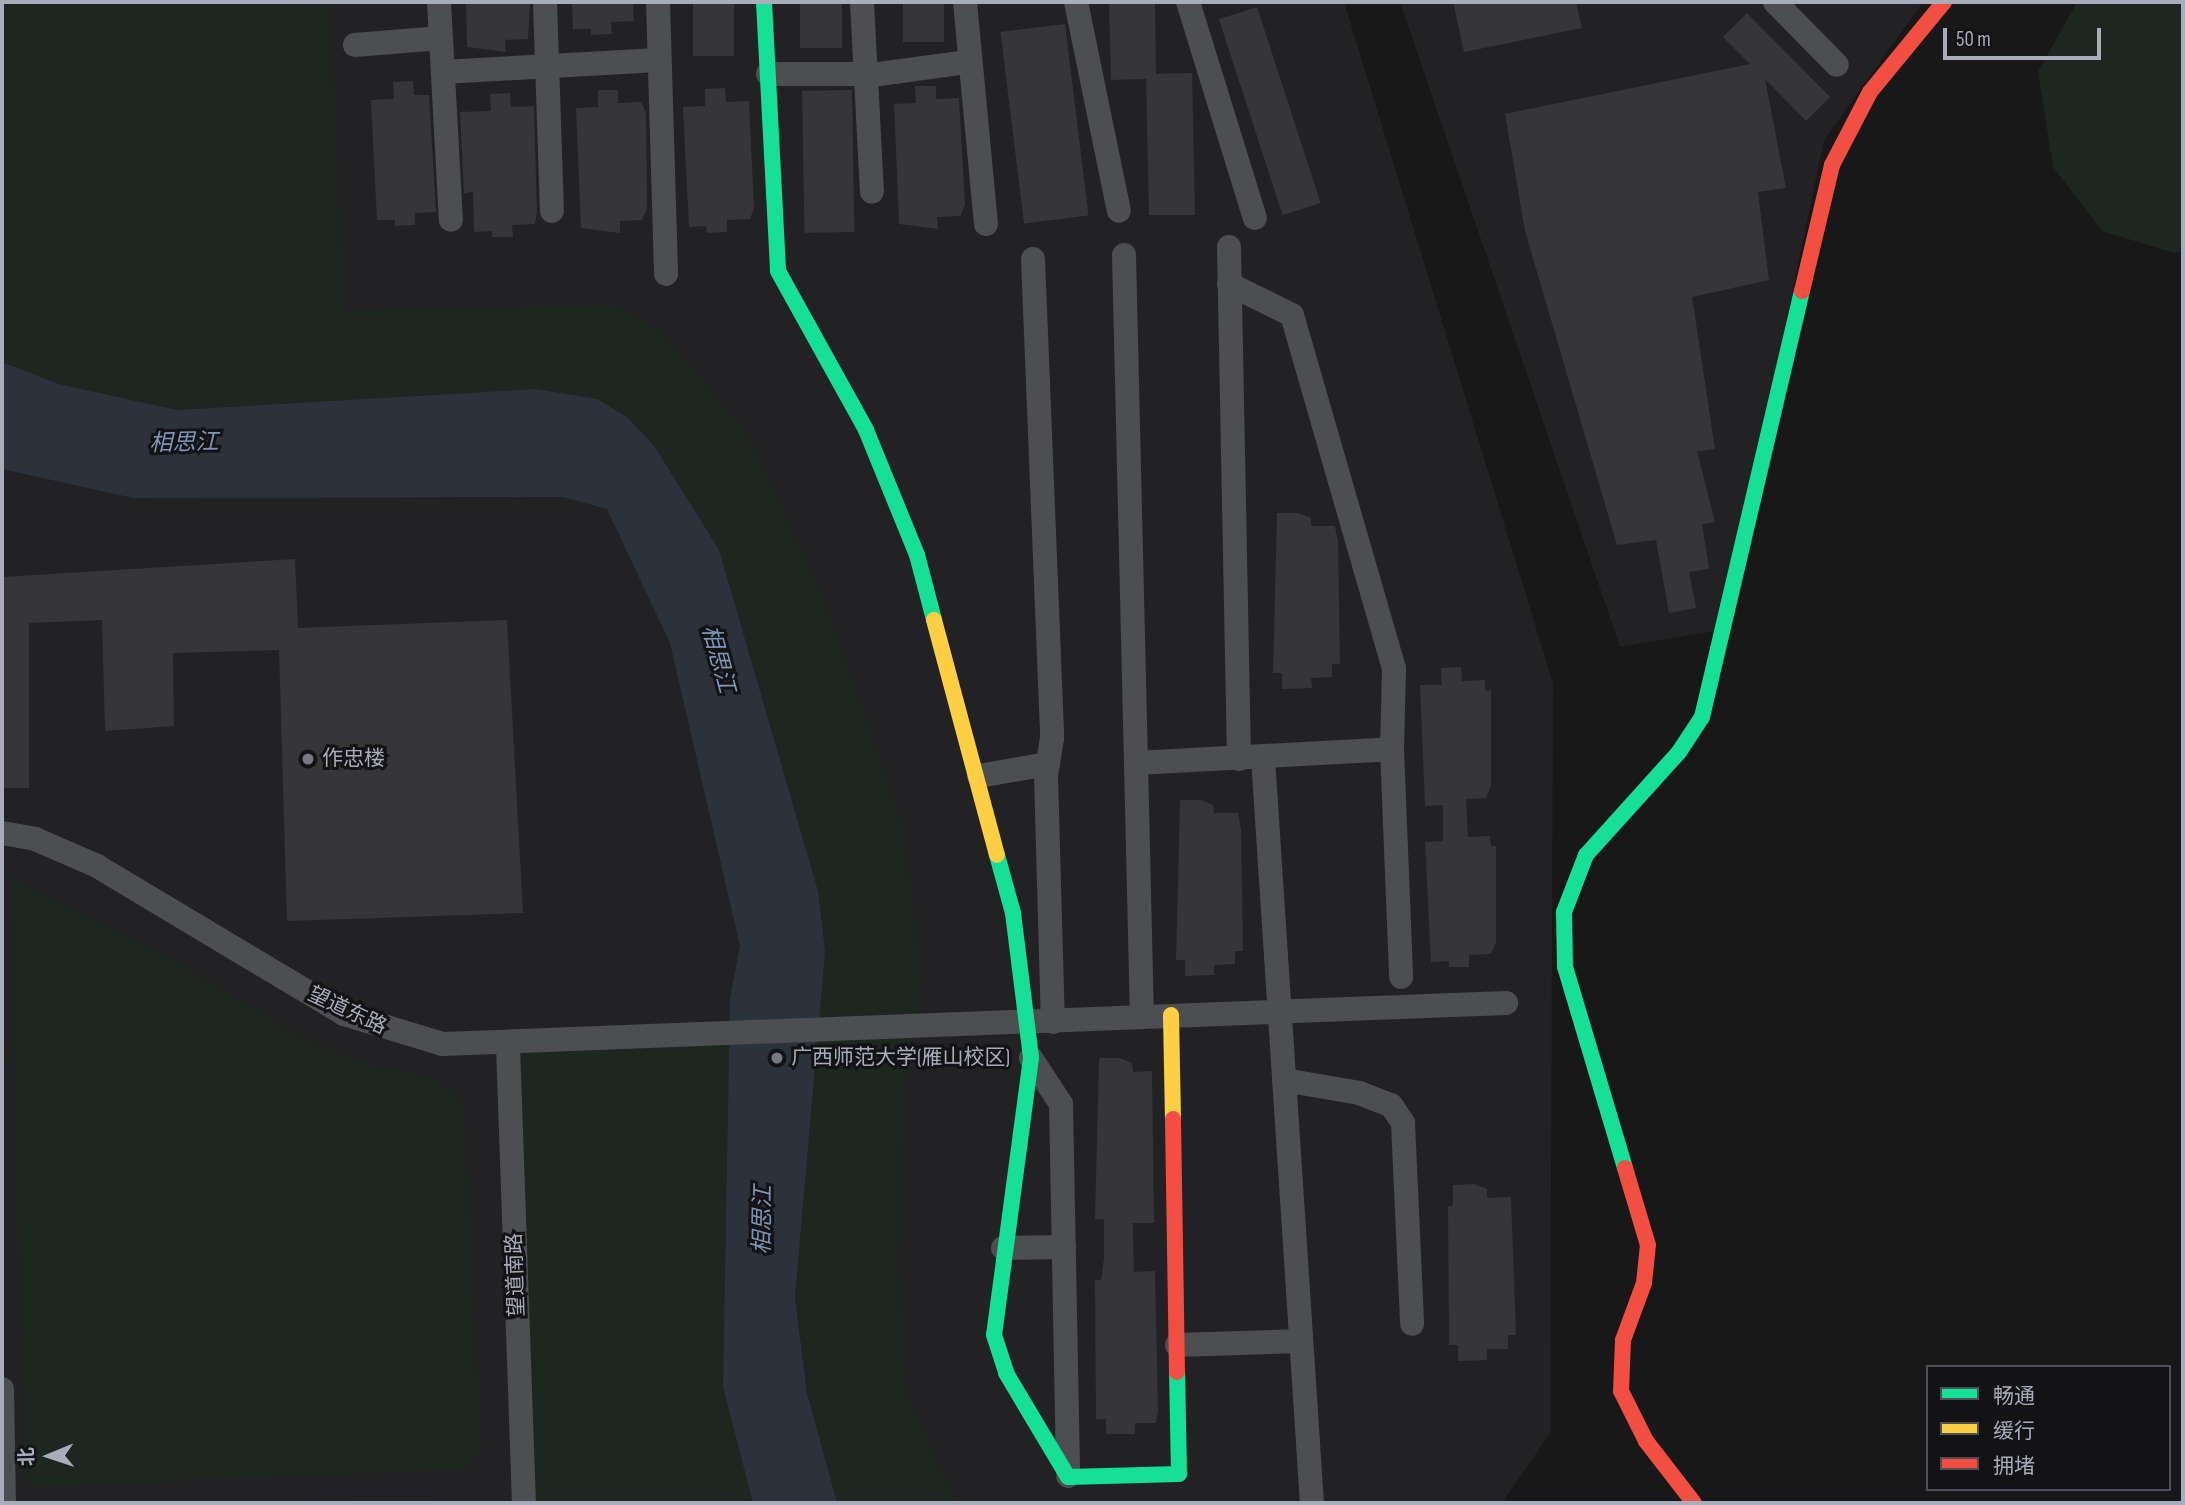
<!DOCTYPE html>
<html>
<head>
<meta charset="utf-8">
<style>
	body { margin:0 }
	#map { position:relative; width:2185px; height:1505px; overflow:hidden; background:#181819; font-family:"Sofia Sans Condensed","Noto Sans SC",sans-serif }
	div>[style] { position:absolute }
	.built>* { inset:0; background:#222225 }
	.green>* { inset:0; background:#1e2620 }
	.water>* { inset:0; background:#2b323c }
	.building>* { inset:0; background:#363638; transform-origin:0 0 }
	.street>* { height:24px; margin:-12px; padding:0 12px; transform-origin:12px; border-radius:12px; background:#4c4e52 }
	.fast>* { height:16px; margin:-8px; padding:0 8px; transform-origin:8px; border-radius:8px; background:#16e098 }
	.slow>* { height:16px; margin:-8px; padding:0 8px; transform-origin:8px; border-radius:8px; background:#ffcf43 }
	.jam>* { height:16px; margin:-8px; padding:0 8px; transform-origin:8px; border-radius:8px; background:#f24e42 }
	.dots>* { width:19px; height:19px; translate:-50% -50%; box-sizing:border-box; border:4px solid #131215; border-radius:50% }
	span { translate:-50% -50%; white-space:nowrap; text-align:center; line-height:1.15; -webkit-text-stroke:6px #131215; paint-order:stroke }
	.poi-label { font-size:21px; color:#a9acba }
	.left { translate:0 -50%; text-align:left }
	.street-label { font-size:21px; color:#a9acba }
	.water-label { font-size:23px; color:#7e96b7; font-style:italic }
	.frame { position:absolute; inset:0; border:4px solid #a9acba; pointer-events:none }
	.legend { position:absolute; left:1926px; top:1365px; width:245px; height:126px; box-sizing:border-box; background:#131215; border:2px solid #4f5057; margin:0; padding:9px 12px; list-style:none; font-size:21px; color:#a9acba }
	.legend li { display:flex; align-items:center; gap:14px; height:35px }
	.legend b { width:35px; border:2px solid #4f5057 }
	.north { position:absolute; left:14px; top:1421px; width:70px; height:70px; -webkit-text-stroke:5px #131215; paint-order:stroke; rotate:268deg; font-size:19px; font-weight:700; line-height:28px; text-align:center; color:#a9acba }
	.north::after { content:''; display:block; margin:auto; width:24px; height:32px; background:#a9acba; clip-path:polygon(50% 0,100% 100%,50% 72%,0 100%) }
	.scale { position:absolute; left:1943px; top:28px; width:158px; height:32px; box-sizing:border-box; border:4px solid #a9acba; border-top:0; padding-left:9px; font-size:21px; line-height:24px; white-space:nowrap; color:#a9acba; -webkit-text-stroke:5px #131215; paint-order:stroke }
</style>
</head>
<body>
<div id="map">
	<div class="built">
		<i style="clip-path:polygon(2px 2px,1344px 2px,1553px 683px,1550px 1433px,1502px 1503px,2px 1503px)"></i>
		<i style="clip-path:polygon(1400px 2px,1923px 2px,1824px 140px,1722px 630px,1620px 647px)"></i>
	</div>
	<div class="green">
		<i style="clip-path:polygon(2px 2px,329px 2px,344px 311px,613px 305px,659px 329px,749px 436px,825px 602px,903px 826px,922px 984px,902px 1101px,898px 1271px,907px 1396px,957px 1503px,837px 1503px,822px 1465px,795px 1297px,825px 951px,818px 891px,751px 651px,597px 399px,536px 389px,177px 410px,58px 384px,2px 362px)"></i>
		<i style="clip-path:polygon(2077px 2px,2183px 2px,2183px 250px,2174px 253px,2102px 231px,2053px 167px,2038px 72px)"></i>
		<i style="clip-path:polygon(10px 878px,180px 964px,289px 1030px,354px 1061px,437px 1080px,463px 1102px,481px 1452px,464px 1469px,31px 1487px,24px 1464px)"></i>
		<i style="clip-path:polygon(730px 1036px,723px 1386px,753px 1503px,524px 1503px,508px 1046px)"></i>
		<i style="clip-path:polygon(429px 1498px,435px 1503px,304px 1503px,307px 1501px)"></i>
	</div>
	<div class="water">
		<i style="clip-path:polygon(2px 362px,58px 384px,177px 410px,536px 389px,597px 399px,627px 417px,654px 446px,719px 550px,818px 891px,825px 951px,795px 1297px,807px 1393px,837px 1503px,753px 1503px,723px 1387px,730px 999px,740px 946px,670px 643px,607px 509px,563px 497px,133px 498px,2px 469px)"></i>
	</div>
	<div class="building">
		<i style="clip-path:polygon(466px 2px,530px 2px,528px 39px,505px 40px,506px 52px,467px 47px)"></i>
		<i style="clip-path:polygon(572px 2px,633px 2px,634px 21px,611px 22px,612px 34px,591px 35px,591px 29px,573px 29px)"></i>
		<i style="left:693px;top:2px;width:41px;height:54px"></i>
		<i style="left:800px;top:2px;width:42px;height:46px"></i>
		<i style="left:903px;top:2px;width:41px;height:40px"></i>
		<i style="clip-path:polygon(1109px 2px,1155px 2px,1156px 74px,1192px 73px,1195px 215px,1149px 215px,1146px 79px,1111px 80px)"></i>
		<i style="clip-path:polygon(1453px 2px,1576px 2px,1582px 28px,1464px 52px)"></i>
		<i style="left:1257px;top:7px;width:206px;height:40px;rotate:72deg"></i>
		<i style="clip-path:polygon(1747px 13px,1830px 97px,1806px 121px,1765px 79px,1786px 188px,1758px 192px,1769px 280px,1692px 297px,1715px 449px,1697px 451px,1715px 522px,1702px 524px,1709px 569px,1689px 572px,1696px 608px,1669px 613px,1656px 540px,1617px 545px,1525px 231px,1505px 114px,1750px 64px,1723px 37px)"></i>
		<i style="left:1065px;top:24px;width:193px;height:65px;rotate:83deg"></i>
		<i style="clip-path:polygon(413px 81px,414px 95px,429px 95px,436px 212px,415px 213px,415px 225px,395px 226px,395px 220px,377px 220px,371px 100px,394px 99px,393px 82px)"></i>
		<i style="clip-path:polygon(915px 86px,936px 86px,936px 99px,959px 98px,965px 205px,960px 216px,937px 217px,938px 229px,899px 224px,894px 104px,916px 103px)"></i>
		<i style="clip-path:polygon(725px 88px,726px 102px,749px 101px,754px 208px,750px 219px,727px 220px,727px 232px,707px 233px,706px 226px,689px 227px,683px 107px,705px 106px,705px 89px)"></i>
		<i style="clip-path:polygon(598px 90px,618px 90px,618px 103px,641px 102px,646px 113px,647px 209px,642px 220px,620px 221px,620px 233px,581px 228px,576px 108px,598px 107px)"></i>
		<i style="left:852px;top:90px;width:142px;height:50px;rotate:89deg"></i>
		<i style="clip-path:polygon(510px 93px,511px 107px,534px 106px,537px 213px,535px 224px,512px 225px,513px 237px,492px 237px,492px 231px,474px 232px,473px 191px,464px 194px,460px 112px,491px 111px,490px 94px)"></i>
		<i style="clip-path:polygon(1277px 513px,1298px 513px,1311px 518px,1311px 526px,1335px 526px,1338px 543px,1340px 664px,1332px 664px,1332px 677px,1311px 678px,1312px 688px,1282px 689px,1282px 673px,1273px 673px)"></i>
		<i style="clip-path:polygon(295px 559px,298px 628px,507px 620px,523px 913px,287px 921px,279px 650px,173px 653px,174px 726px,105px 731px,102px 620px,29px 623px,29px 788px,2px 788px,2px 577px)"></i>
		<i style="clip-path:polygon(1461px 667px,1462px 681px,1485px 680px,1485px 691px,1491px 690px,1491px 786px,1486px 798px,1466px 799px,1468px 837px,1490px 836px,1491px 846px,1496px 846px,1496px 942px,1491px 954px,1469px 955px,1469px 967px,1449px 967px,1449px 961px,1431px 962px,1425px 842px,1443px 841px,1443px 805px,1425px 806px,1420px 685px,1442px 685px,1441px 668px)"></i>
		<i style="clip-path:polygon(1180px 800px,1201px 800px,1213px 805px,1214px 813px,1238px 813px,1241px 830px,1243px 951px,1235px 951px,1235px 964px,1214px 965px,1214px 975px,1185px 976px,1185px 960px,1176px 960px)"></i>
		<i style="clip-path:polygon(1099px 1058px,1120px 1058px,1132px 1063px,1133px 1072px,1152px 1071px,1154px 1223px,1133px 1223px,1133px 1233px,1134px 1272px,1155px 1271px,1158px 1410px,1156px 1423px,1135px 1423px,1135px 1434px,1106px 1434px,1106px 1419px,1096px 1419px,1095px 1280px,1101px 1280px,1104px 1259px,1104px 1219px,1095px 1219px)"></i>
		<i style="clip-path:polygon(1474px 1184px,1487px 1189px,1487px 1198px,1511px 1197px,1516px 1335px,1508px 1335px,1508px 1349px,1487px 1349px,1487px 1360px,1458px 1361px,1458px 1345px,1449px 1345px,1448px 1206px,1453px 1206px,1453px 1185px)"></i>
	</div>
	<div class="street">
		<i style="left:439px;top:2px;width:36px;rotate:87deg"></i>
		<i style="left:545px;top:2px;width:209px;rotate:88.1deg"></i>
		<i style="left:658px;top:2px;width:272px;rotate:88.3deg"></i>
		<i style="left:862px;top:2px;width:190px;rotate:87deg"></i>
		<i style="left:965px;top:2px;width:223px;rotate:84.6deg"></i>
		<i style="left:1076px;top:2px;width:213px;rotate:78.4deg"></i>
		<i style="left:1188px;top:2px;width:226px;rotate:72.8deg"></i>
		<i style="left:1775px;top:2px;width:88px;rotate:45.5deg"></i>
		<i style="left:355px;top:45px;width:86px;rotate:-4.7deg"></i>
		<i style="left:441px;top:38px;width:182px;rotate:86.9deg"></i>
		<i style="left:443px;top:72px;width:216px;rotate:-3.2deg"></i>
		<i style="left:768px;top:74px;width:111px"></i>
		<i style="left:879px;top:74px;width:90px;rotate:-7.7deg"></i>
		<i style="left:1229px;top:247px;width:512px;rotate:88.88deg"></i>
		<i style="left:1124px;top:255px;width:761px;rotate:88.65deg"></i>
		<i style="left:1033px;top:259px;width:479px;rotate:87.7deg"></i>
		<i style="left:1052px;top:738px;width:38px;rotate:99deg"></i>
		<i style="left:1046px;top:776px;width:246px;rotate:88.4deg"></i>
		<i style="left:1229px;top:284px;width:70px;rotate:26.2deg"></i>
		<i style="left:1292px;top:315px;width:368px;rotate:73.9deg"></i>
		<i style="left:1394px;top:669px;width:80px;rotate:91.4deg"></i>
		<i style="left:1263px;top:758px;width:747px;rotate:86.24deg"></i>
		<i style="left:1136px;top:763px;width:256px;rotate:-3.1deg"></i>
		<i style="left:1392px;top:749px;width:228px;rotate:87.7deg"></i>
		<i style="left:979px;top:776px;width:70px;rotate:-9.9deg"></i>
		<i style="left:2px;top:833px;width:34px;rotate:10deg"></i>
		<i style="left:35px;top:839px;width:68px;rotate:23.5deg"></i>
		<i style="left:97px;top:866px;width:288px;rotate:30.9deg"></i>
		<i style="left:344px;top:1014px;width:103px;rotate:16.9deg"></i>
		<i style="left:443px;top:1044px;width:1064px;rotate:-2.21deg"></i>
		<i style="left:508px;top:1046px;width:457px;rotate:88deg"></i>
		<i style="left:1031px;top:1058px;width:55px;rotate:56.9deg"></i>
		<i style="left:1061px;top:1104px;width:372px;rotate:88.9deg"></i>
		<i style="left:1284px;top:1080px;width:76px;rotate:9.8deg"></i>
		<i style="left:1359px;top:1093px;width:34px;rotate:21deg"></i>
		<i style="left:1391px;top:1105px;width:22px;rotate:56deg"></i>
		<i style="left:1403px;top:1123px;width:201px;rotate:87.4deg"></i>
		<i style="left:1003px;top:1248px;width:61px;rotate:-0.9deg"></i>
		<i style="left:1177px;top:1345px;width:124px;rotate:-1.8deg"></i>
		<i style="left:2px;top:1389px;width:114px;rotate:89deg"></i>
	</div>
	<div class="fast">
		<i style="left:764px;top:2px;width:269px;rotate:87deg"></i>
		<i style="left:778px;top:271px;width:182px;rotate:61deg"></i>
		<i style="left:866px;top:430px;width:135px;rotate:67.8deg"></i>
		<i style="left:917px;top:555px;width:67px;rotate:75.3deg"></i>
		<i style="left:997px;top:855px;width:60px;rotate:74.6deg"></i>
		<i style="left:1013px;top:913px;width:146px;rotate:82.9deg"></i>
		<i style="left:1031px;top:1058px;width:279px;rotate:97.6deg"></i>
		<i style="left:994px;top:1335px;width:40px;rotate:72deg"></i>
		<i style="left:1006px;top:1373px;width:121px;rotate:59.2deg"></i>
		<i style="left:1068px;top:1477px;width:111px;rotate:-1.5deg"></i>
		<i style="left:1179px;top:1474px;width:102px;rotate:-91.1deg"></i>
		<i style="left:1625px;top:1168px;width:210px;rotate:-106.6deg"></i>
		<i style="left:1565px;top:967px;width:55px;rotate:-91deg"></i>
		<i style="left:1564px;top:912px;width:61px;rotate:-68.9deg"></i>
		<i style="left:1586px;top:855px;width:139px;rotate:-47.9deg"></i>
		<i style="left:1679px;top:752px;width:42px;rotate:-56.7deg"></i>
		<i style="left:1702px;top:717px;width:438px;rotate:-76.8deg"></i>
	</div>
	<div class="slow">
		<i style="left:934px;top:620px;width:243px;rotate:75deg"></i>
		<i style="left:1171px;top:1015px;width:104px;rotate:88.9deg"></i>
	</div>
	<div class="jam">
		<i style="left:1802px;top:291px;width:130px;rotate:-76.6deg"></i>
		<i style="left:1832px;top:165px;width:82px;rotate:-62.5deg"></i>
		<i style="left:1870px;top:92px;width:117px;rotate:-50.6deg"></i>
		<i style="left:1173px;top:1119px;width:253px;rotate:89.1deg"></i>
		<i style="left:1625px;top:1168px;width:80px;rotate:73.4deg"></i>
		<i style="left:1648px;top:1245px;width:38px;rotate:96deg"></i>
		<i style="left:1644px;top:1283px;width:61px;rotate:110.2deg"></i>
		<i style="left:1623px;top:1340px;width:51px;rotate:92.2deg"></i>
		<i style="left:1621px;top:1391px;width:56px;rotate:63.4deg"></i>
		<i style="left:1646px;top:1441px;width:78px;rotate:52.3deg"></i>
	</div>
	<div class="dots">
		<i style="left:308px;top:759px;background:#767882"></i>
		<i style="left:777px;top:1058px;background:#767882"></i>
	</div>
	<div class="poi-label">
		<span class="left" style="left:322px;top:759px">作忠楼</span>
		<span class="left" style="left:791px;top:1058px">广西师范大学(雁山校区)</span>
	</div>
	<div class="street-label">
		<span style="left:347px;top:1011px;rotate:25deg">望道东路</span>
		<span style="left:516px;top:1275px;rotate:-92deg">望道南路</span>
	</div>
	<div class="water-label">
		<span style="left:184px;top:443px;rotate:-1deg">相思江</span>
		<span style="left:718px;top:659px;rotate:75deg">相思江</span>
		<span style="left:763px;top:1220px;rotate:-89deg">相思江</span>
	</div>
	<div class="frame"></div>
	<ul class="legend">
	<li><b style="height:9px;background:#16e098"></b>畅通</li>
	<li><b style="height:9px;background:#ffcf43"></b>缓行</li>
	<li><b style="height:9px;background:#f24e42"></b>拥堵</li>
	</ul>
	<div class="north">北</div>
	<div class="scale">50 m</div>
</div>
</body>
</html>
